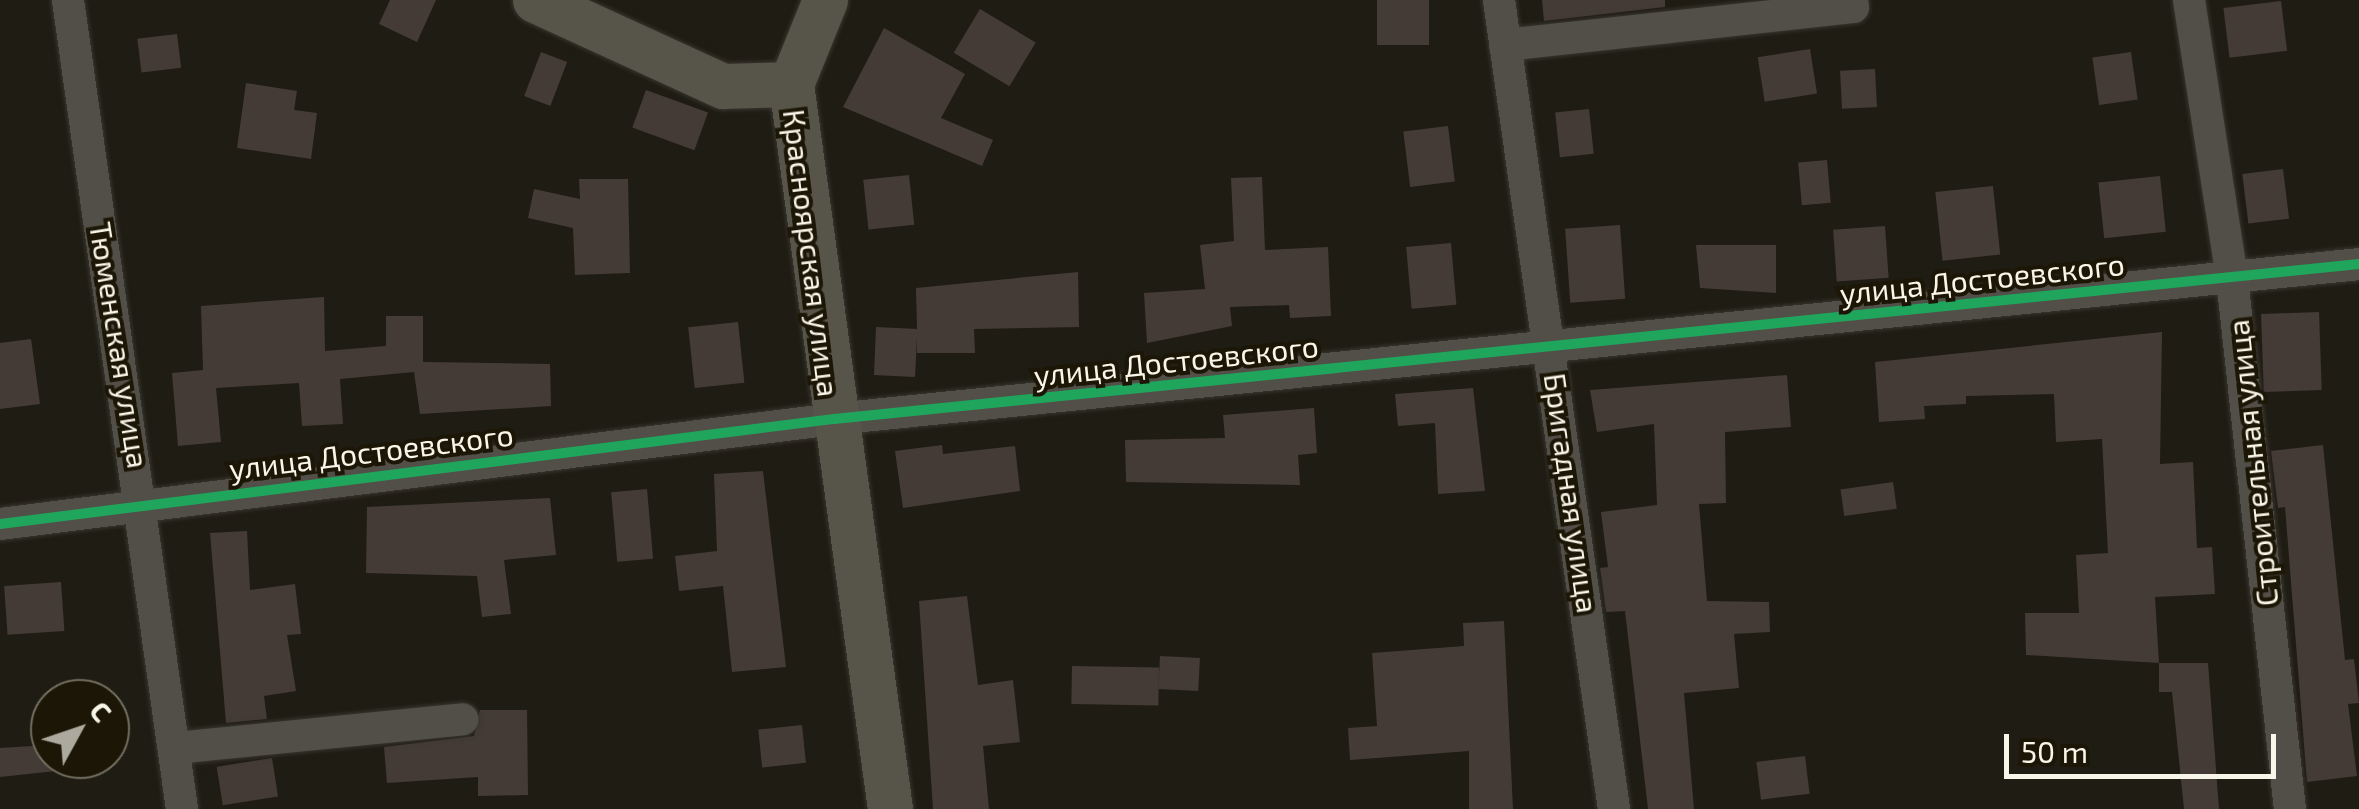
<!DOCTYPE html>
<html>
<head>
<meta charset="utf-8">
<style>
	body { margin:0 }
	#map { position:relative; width:2359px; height:809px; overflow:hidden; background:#1f1c13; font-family:"Exo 2",sans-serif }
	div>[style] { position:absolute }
	.building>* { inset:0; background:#443b36; transform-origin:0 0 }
	.roads { filter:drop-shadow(0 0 2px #38352f) drop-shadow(0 0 2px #38352f) }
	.street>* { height:32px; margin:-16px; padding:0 16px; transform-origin:16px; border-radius:16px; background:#514f47 }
	.secondary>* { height:45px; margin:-22.5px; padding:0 22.5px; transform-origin:22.5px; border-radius:22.5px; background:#575449 }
	.cycleway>* { height:10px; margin:-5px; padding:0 5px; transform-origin:5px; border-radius:5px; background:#20a55d }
	span { translate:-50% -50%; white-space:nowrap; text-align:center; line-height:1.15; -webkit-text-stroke:8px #1b1605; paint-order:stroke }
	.street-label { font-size:30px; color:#f8f5e9 }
	.north { position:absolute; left:30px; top:679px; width:100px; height:100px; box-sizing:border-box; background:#1b1605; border:2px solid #736f60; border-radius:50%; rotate:50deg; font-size:28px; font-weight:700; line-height:40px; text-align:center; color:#f8f5e9 }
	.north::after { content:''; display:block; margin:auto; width:35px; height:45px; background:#aca99e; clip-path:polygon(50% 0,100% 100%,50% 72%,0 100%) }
	.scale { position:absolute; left:2004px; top:734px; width:272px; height:45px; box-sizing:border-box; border:5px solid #f8f5e9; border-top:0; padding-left:12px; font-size:30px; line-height:35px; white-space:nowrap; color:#f8f5e9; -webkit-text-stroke:8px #1b1605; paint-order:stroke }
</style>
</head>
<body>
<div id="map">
	<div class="building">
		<i style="clip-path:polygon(390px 0,436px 0,417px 42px,379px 24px)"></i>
		<i style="left:1377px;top:0;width:52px;height:45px"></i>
		<i style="clip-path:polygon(1542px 0,1665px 0,1665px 7px,1544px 21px)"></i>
		<i style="left:2281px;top:1px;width:50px;height:58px;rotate:83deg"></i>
		<i style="left:980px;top:9px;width:65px;height:51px;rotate:31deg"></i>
		<i style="clip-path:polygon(884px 28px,965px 74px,941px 118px,993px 140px,982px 166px,843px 107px)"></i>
		<i style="left:177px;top:34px;width:34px;height:40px;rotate:83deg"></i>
		<i style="left:1810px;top:49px;width:45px;height:53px;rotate:81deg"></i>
		<i style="left:541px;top:52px;width:28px;height:47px;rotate:21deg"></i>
		<i style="left:2131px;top:52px;width:48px;height:39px;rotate:82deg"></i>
		<i style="left:1875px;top:69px;width:38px;height:35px;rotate:87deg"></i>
		<i style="clip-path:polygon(246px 83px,297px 91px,294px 110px,317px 113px,311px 159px,237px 148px)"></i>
		<i style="left:646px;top:90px;width:66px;height:40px;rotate:20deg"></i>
		<i style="left:1589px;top:109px;width:45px;height:34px;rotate:84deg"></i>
		<i style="left:1448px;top:126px;width:56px;height:45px;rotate:83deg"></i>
		<i style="left:1827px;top:160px;width:43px;height:29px;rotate:85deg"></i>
		<i style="left:2283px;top:169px;width:50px;height:41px;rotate:83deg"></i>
		<i style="left:909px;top:175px;width:50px;height:46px;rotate:84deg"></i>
		<i style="left:2160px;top:176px;width:56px;height:62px;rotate:84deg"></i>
		<i style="clip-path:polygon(1262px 177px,1265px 250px,1328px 247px,1331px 316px,1290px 318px,1289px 305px,1230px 307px,1232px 326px,1147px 343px,1144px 293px,1205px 289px,1200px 245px,1234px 241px,1231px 178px)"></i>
		<i style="clip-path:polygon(579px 179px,628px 179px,630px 273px,575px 275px,573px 228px,528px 218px,534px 189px,580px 199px)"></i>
		<i style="left:1993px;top:186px;width:69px;height:58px;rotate:84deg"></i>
		<i style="left:1620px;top:225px;width:74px;height:55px;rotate:86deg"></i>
		<i style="left:1885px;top:226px;width:52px;height:52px;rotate:86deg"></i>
		<i style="left:1451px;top:243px;width:62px;height:45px;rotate:85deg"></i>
		<i style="clip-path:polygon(1696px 245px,1776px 245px,1776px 293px,1700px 288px)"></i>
		<i style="clip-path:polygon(1078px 272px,1079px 327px,974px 329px,975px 353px,917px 353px,917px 337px,915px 377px,874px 375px,876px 327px,917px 329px,916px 288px)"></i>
		<i style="clip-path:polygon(324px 297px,325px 351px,386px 346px,386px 316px,423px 316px,423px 362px,550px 364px,551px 406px,420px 414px,414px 372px,340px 379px,343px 424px,302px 426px,299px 383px,216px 388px,221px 442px,178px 446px,172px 373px,203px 370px,201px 306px)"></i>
		<i style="left:2319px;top:312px;width:78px;height:58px;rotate:88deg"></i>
		<i style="left:738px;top:322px;width:61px;height:50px;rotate:84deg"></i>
		<i style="clip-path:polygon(2162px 332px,2160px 464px,2193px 462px,2197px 548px,2212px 547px,2215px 594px,2155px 597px,2159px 663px,2026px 655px,2025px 613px,2079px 613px,2076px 555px,2108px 553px,2102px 439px,2056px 442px,2054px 394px,1966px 396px,1966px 404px,1924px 406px,1925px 419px,1879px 422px,1875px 362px)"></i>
		<i style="clip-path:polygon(31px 339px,40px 404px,0 409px,0 343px)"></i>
		<i style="clip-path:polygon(1787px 375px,1791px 427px,1725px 432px,1726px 503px,1699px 504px,1707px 601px,1769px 602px,1770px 632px,1734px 634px,1739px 688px,1684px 693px,1694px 809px,1648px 809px,1625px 611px,1606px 612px,1600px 568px,1608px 567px,1601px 512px,1657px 505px,1654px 424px,1597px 432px,1590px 390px)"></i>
		<i style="clip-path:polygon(1473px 388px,1485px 491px,1438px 494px,1435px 423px,1398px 426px,1395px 394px)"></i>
		<i style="clip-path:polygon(1314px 408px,1317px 453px,1298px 455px,1300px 485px,1126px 482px,1125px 440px,1225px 438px,1223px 415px)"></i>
		<i style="clip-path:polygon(942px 445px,943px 454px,1015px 446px,1020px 491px,903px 508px,895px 451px)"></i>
		<i style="clip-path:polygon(2323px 445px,2345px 660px,2354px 659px,2359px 703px,2348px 704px,2357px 776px,2307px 782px,2285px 507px,2278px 508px,2271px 451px)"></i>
		<i style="clip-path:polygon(763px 471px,786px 667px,732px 672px,723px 586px,679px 591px,675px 556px,717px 551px,714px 474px)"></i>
		<i style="left:1893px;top:482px;width:27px;height:53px;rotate:82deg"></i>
		<i style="left:647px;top:489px;width:70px;height:36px;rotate:85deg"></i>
		<i style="clip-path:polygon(550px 498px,556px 555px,504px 560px,511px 614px,482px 617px,477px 576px,366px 573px,367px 507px)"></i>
		<i style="clip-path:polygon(247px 531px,250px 590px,295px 584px,301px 634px,287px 635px,296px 691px,264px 696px,267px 719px,226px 723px,210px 533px)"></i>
		<i style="left:61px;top:582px;width:49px;height:57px;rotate:86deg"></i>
		<i style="clip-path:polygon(967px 596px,978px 685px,1013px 680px,1020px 742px,983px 746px,989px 809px,933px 809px,919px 601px)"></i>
		<i style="clip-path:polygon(1504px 621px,1513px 809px,1469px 809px,1469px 751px,1350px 760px,1348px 728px,1377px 726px,1372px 653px,1464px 646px,1463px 623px)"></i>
		<i style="left:1160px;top:656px;width:40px;height:33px;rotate:3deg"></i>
		<i style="clip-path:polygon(2159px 663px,2208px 663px,2219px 809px,2184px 809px,2172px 692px,2159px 692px)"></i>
		<i style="left:1072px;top:666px;width:87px;height:38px;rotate:1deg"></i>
		<i style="clip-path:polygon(480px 710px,527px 710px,528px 795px,478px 796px,478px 777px,387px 783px,384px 747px,474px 736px)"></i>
		<i style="left:802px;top:725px;width:38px;height:44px;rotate:84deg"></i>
		<i style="clip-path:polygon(50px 745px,50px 759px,102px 766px,0 777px,0 748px)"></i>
		<i style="left:1805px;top:756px;width:38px;height:49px;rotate:83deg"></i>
		<i style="left:272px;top:758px;width:39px;height:56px;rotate:81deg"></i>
	</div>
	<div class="roads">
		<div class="street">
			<i style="left:68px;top:0;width:817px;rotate:81.98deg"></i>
			<i style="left:1499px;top:0;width:817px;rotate:81.91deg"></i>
			<i style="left:2189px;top:0;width:281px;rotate:81.2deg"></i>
			<i style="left:2232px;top:278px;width:534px;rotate:83.77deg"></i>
			<i style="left:1505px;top:45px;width:350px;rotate:-6.2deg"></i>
			<i style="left:1853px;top:7px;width:7px;rotate:-98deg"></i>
			<i style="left:0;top:524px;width:841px;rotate:-7.18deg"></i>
			<i style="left:834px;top:419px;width:1533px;rotate:-5.8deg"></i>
			<i style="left:175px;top:748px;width:289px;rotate:-5.7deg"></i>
		</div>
		<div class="secondary">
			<i style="left:535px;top:0;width:207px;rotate:24.6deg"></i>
			<i style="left:723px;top:86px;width:68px;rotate:-1.7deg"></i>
			<i style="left:825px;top:0;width:91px;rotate:112deg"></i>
			<i style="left:791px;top:84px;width:732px;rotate:82.22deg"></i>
		</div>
	</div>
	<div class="cycleway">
		<i style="left:0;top:524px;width:841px;rotate:-7.18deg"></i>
		<i style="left:834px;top:419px;width:1533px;rotate:-5.8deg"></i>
	</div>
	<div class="street-label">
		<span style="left:812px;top:253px;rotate:83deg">Красноярская улица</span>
		<span style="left:1982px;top:278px;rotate:-6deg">улица Достоевского</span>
		<span style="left:120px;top:345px;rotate:81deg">Тюменская улица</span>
		<span style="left:1176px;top:360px;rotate:-6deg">улица Достоевского</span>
		<span style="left:371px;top:451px;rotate:-7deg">улица Достоевского</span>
		<span style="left:2252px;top:463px;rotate:-96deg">Строительная улица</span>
		<span style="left:1572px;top:493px;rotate:82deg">Бригадная улица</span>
	</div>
	<div class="north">С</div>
	<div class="scale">50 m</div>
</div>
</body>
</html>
